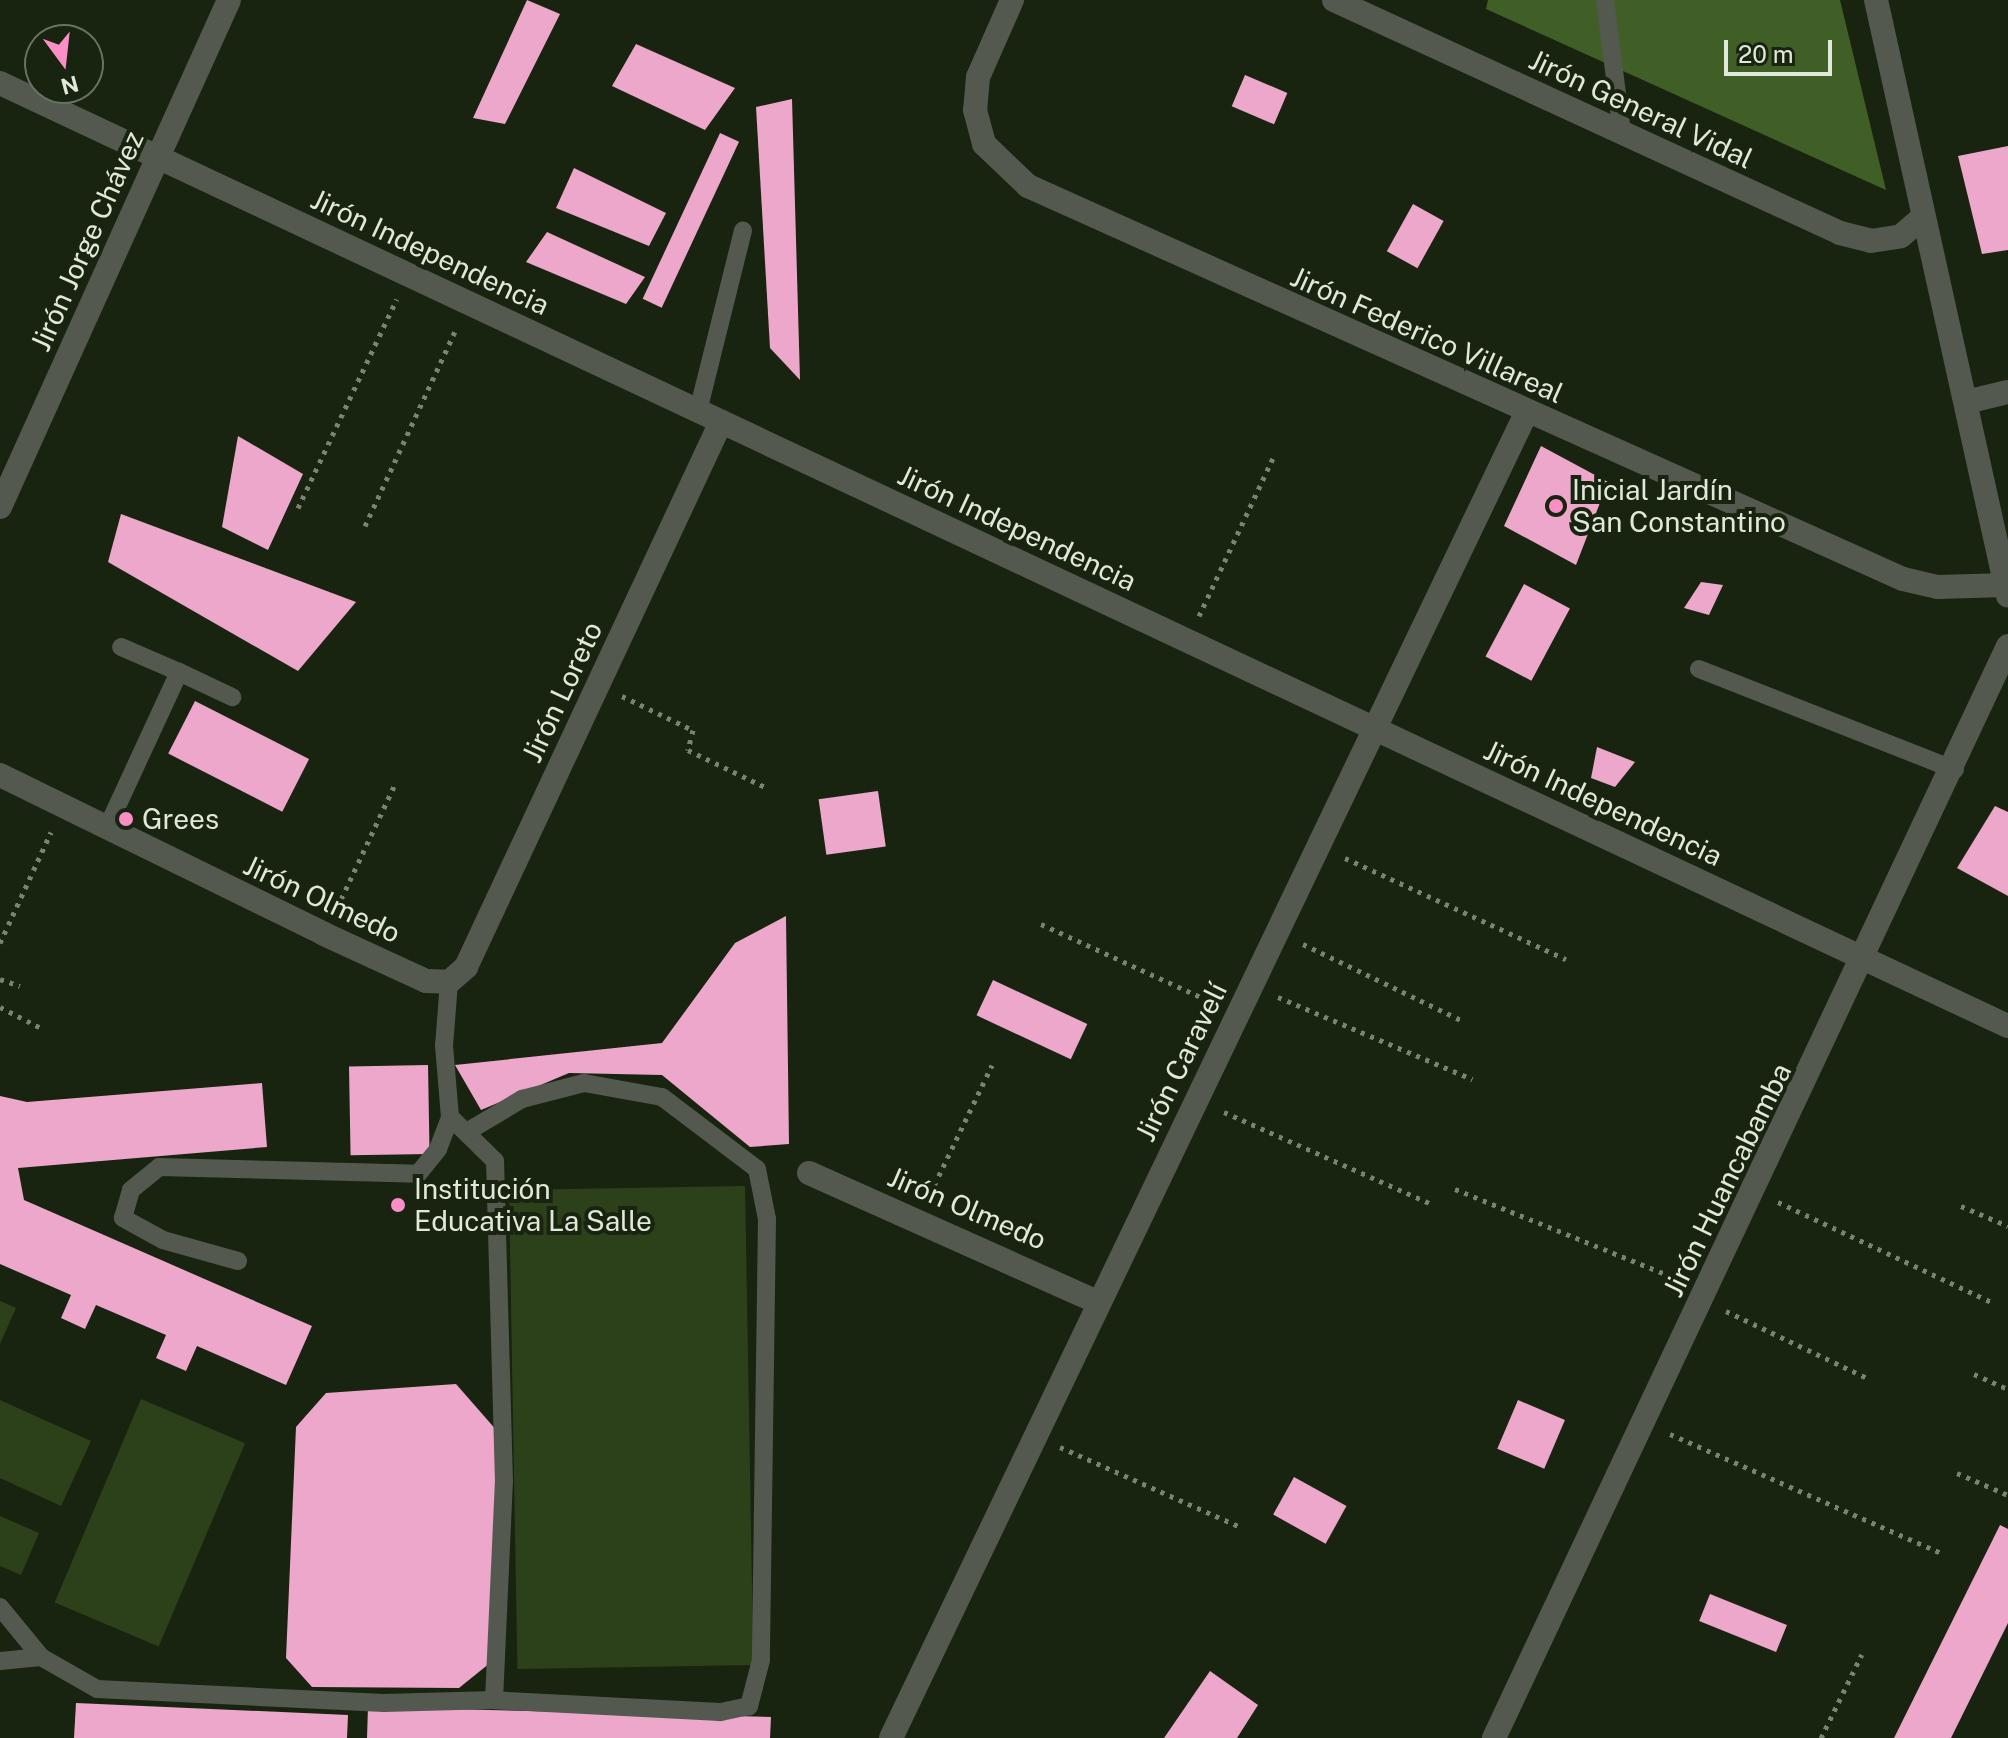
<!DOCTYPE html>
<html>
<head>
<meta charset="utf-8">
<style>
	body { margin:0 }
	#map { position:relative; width:2008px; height:1738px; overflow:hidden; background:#18240f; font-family:"Public Sans",sans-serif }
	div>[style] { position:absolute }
	.green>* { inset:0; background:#2c411a; transform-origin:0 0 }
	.forest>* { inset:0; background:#405f26 }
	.building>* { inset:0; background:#eca7ca; transform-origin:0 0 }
	.path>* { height:5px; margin-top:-2.5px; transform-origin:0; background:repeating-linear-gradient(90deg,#798371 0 4px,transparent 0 10px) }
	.lane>* { height:18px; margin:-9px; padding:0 9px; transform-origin:9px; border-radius:9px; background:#53594f }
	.street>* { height:24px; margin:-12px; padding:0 12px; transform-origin:12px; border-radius:12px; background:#53594f }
	.dots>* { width:22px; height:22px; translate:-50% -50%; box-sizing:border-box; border:4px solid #18240f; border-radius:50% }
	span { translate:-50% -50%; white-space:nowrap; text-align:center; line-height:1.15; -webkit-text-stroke:8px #18240f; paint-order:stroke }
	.street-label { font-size:28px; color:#e0e8da }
	.poi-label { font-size:28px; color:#e0e8da }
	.left { translate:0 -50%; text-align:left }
	.north { position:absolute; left:24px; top:24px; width:80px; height:80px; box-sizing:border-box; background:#18240f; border:2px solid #687260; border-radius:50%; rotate:165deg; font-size:22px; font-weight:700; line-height:32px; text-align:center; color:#e0e8da }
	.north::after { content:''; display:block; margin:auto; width:28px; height:36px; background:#fa8fc8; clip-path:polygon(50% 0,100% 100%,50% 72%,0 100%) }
	.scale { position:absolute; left:1724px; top:40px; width:108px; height:36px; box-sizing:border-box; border:4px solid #e0e8da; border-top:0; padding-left:10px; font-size:24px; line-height:28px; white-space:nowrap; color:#e0e8da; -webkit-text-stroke:6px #18240f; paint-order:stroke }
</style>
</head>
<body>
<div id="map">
	<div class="green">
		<i style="left:745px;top:1186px;width:479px;height:236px;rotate:89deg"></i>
		<i style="clip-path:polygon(0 1301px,16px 1308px,0 1344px)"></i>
		<i style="left:141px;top:1399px;width:113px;height:221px;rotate:23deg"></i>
		<i style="clip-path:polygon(0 1400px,91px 1441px,61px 1506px,0 1478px)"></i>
		<i style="clip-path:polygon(0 1516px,39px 1533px,21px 1575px,0 1566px)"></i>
	</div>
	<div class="forest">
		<i style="clip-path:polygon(1488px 0,1840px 0,1886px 190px,1486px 9px)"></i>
	</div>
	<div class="building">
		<i style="clip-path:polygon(527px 0,560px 14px,505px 124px,473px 118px)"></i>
		<i style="clip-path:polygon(636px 44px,735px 88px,705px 130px,612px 86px)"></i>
		<i style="left:1245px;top:75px;width:46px;height:34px;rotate:23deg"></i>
		<i style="clip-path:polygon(792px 99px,800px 380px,770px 348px,756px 107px)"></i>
		<i style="left:720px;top:133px;width:21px;height:183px;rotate:25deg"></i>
		<i style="clip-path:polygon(2008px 146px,2008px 250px,1982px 254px,1958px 156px)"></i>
		<i style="clip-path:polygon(574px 168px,666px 213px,649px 246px,556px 208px)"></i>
		<i style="left:1413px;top:204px;width:35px;height:54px;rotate:29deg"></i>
		<i style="clip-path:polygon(547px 232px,645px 277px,626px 304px,526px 262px)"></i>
		<i style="clip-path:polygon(238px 436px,303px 474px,268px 550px,222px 527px)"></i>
		<i style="clip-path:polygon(1541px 446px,1608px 482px,1576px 565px,1504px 526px)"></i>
		<i style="clip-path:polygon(121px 514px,356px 602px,298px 671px,108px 562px)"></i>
		<i style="clip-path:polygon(1701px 582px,1723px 585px,1709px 615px,1684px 608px)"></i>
		<i style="left:1524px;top:584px;width:52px;height:82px;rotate:28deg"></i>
		<i style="left:195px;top:701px;width:128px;height:59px;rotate:27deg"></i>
		<i style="clip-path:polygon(1597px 747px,1635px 762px,1615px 787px,1591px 778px)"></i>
		<i style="left:878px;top:791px;width:56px;height:60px;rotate:82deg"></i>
		<i style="clip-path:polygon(1995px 806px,2008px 812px,2008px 896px,1957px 868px)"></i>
		<i style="clip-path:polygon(786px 916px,789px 1144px,750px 1147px,662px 1075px,569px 1073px,481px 1110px,455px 1065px,662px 1043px,735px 943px)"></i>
		<i style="left:993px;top:980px;width:104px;height:39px;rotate:25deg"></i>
		<i style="left:428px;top:1065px;width:89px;height:79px;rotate:89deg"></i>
		<i style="clip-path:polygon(262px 1083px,267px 1147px,18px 1168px,24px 1200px,312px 1326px,286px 1385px,197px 1346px,186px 1371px,156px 1358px,166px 1335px,96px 1305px,85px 1329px,61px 1318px,71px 1295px,0 1264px,0 1096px,27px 1102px)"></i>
		<i style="clip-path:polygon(456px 1384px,498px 1432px,490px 1663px,459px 1688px,312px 1687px,286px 1658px,296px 1427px,326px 1393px)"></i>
		<i style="left:1518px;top:1400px;width:51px;height:53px;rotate:23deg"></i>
		<i style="left:1294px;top:1477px;width:60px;height:43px;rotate:29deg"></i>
		<i style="clip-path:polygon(2000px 1525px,2008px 1529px,2008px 1623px,1951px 1738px,1894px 1738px)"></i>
		<i style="left:1710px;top:1594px;width:83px;height:29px;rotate:22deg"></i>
		<i style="clip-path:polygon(1210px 1671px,1258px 1705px,1237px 1738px,1164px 1738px)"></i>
		<i style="clip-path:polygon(76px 1703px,348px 1715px,347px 1738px,74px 1738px)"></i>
		<i style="clip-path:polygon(368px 1707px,771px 1717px,770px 1738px,367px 1738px)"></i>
	</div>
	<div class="path">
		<i style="left:298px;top:508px;width:231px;rotate:-64.7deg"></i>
		<i style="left:365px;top:526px;width:215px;rotate:-65.2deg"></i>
		<i style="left:1199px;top:616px;width:174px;rotate:-64.9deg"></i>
		<i style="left:622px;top:696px;width:79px;rotate:25.6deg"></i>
		<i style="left:693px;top:730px;width:21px;rotate:104deg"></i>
		<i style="left:688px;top:750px;width:88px;rotate:25.7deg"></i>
		<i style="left:1345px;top:858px;width:243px;rotate:24.6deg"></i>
		<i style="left:337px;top:908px;width:139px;rotate:-64.9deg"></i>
		<i style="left:1041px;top:924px;width:187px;rotate:24.6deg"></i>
		<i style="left:0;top:943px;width:122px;rotate:-65.3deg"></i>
		<i style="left:1303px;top:944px;width:175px;rotate:25.7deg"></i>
		<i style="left:0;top:979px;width:21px;rotate:19deg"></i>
		<i style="left:1278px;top:997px;width:211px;rotate:22.9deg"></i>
		<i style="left:0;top:1007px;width:48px;rotate:27.1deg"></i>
		<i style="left:1224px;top:1112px;width:227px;rotate:23.9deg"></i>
		<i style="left:1455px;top:1189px;width:243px;rotate:22deg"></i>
		<i style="left:930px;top:1194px;width:143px;rotate:-64.3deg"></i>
		<i style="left:1778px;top:1202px;width:235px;rotate:25.1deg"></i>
		<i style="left:1961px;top:1206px;width:51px;rotate:23.1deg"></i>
		<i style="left:1726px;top:1311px;width:158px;rotate:25.4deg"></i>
		<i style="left:1974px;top:1374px;width:37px;rotate:24deg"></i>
		<i style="left:1670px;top:1434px;width:298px;rotate:23.7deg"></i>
		<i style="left:1060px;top:1447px;width:195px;rotate:23.9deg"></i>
		<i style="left:1957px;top:1473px;width:56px;rotate:23.3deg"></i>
		<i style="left:1821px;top:1738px;width:93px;rotate:-64deg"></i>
	</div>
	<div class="lane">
		<i style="left:1605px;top:0;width:134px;rotate:82.7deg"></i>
		<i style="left:698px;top:411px;width:186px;rotate:-76deg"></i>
		<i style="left:1699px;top:669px;width:275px;rotate:21.5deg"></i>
		<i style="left:179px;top:672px;width:59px;rotate:25.3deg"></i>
		<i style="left:107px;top:828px;width:172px;rotate:-65.2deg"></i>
		<i style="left:179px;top:672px;width:63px;rotate:-156.7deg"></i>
		<i style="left:470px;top:1130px;width:61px;rotate:-30.8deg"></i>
		<i style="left:522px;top:1099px;width:64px;rotate:-14.5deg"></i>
		<i style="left:584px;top:1083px;width:79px;rotate:10.2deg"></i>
		<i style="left:662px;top:1097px;width:119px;rotate:37.2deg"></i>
		<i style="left:757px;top:1169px;width:51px;rotate:78.7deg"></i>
		<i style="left:767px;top:1219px;width:441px;rotate:90.8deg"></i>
		<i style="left:761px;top:1660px;width:48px;rotate:104.6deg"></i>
		<i style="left:749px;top:1706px;width:30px;rotate:168deg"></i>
		<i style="left:720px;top:1712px;width:226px;rotate:-177deg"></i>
		<i style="left:238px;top:1261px;width:78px;rotate:-164.4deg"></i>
		<i style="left:163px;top:1240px;width:46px;rotate:-151.2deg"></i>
		<i style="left:123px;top:1218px;width:29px;rotate:-74deg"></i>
		<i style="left:131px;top:1190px;width:36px;rotate:-39deg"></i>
		<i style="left:159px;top:1167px;width:259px;rotate:1.5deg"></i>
		<i style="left:418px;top:1174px;width:32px;rotate:-51deg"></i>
		<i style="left:438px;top:1149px;width:34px;rotate:-69deg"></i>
		<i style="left:450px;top:1117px;width:71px;rotate:-94.8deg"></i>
		<i style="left:444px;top:1046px;width:64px;rotate:-85.5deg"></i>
		<i style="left:0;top:1607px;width:65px;rotate:50.6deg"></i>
		<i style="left:41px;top:1657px;width:64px;rotate:29.7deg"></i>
		<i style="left:97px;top:1689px;width:287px;rotate:2.8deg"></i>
		<i style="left:384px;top:1703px;width:110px;rotate:-1.6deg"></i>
		<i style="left:494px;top:1700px;width:218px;rotate:-87.4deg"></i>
		<i style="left:504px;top:1482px;width:321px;rotate:-91.6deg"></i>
		<i style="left:495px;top:1161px;width:63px;rotate:-135.6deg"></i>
		<i style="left:0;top:1661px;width:41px;rotate:-5.6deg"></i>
	</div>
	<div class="street">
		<i style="left:1012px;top:0;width:84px;rotate:113.8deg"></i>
		<i style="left:978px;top:77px;width:33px;rotate:95deg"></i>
		<i style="left:975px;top:110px;width:35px;rotate:75deg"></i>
		<i style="left:984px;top:144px;width:61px;rotate:43.7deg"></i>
		<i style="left:1028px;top:186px;width:959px;rotate:24.19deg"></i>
		<i style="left:1903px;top:579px;width:36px;rotate:13deg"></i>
		<i style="left:1938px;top:587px;width:68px;rotate:-1.7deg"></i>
		<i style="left:1334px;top:0;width:557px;rotate:24.72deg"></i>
		<i style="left:1840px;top:233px;width:32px;rotate:14deg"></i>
		<i style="left:1871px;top:241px;width:30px;rotate:-9deg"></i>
		<i style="left:1901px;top:236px;width:29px;rotate:-41deg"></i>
		<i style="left:1876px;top:0;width:610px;rotate:77.51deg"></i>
		<i style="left:0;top:83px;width:2218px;rotate:25.16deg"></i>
		<i style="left:1966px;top:402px;width:43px;rotate:-13.4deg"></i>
		<i style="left:0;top:507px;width:556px;rotate:-65.69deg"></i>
		<i style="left:0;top:775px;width:361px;rotate:26.1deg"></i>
		<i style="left:324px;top:934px;width:112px;rotate:24.7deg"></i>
		<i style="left:426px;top:981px;width:23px;rotate:2deg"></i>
		<i style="left:449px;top:982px;width:23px;rotate:-41deg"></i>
		<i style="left:466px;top:967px;width:602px;rotate:-64.93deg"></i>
		<i style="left:809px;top:1173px;width:318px;rotate:24.1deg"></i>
		<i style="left:891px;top:1738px;width:1469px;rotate:-64.39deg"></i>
		<i style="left:1494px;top:1738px;width:1207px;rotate:-64.79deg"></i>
	</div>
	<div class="dots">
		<i style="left:1556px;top:506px;background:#fa8fc8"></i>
		<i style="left:126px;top:819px;background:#fa8fc8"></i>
		<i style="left:398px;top:1205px;background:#fa8fc8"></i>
	</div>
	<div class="street-label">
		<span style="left:1641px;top:109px;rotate:25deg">Jirón General Vidal</span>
		<span style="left:87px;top:241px;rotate:-66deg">Jirón Jorge Chávez</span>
		<span style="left:430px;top:252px;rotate:25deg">Jirón Independencia</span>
		<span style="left:1427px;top:335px;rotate:24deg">Jirón Federico Villareal</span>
		<span style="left:1017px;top:528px;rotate:25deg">Jirón Independencia</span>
		<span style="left:562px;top:692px;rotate:-65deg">Jirón Loreto</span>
		<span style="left:1603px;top:803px;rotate:25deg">Jirón Independencia</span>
		<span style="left:322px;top:899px;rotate:25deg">Jirón Olmedo</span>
		<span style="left:1181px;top:1062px;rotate:-64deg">Jirón Caravelí</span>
		<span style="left:1727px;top:1180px;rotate:-64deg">Jirón Huancabamba</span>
		<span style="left:967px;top:1208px;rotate:23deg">Jirón Olmedo</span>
	</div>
	<div class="poi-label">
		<span class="left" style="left:1572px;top:506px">Inicial Jardín<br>San Constantino</span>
		<span class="left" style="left:142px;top:819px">Grees</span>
		<span class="left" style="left:414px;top:1205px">Institución<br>Educativa La Salle</span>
	</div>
	<div class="north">N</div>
	<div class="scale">20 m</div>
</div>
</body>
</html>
